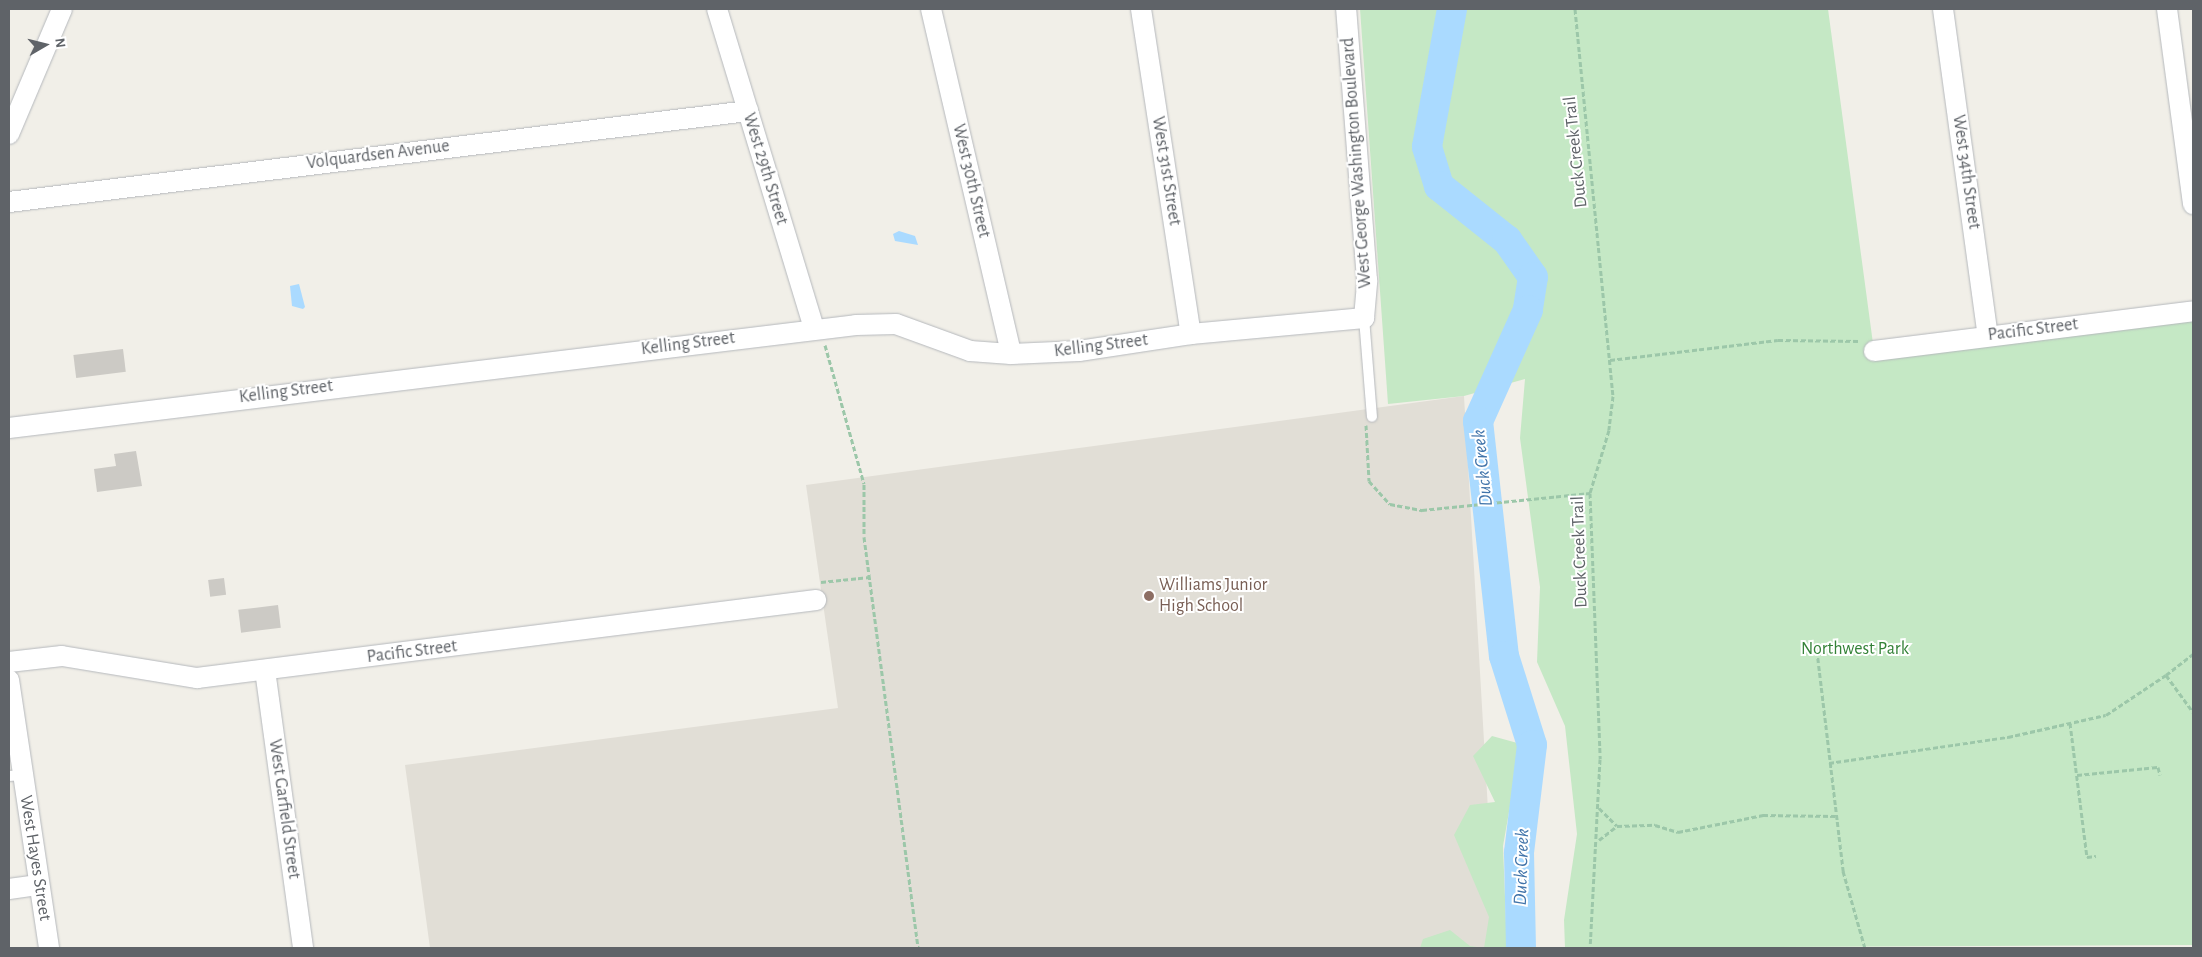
<!DOCTYPE html>
<html>
<head>
<meta charset="utf-8">
<style>
	body { margin:0 }
	#map { position:relative; width:2202px; height:957px; overflow:hidden; background:#f1efe8; font-family:"Alegreya Sans",sans-serif }
	div>[style] { position:absolute }
	.education>* { inset:0; background:#e1ded6 }
	.green>* { inset:0; background:#c5e8c5 }
	.water>* { inset:0; background:#aadaff }
	.river>* { height:30px; margin:-15px; padding:0 15px; transform-origin:15px; border-radius:15px; background:#aadaff }
	.building>* { inset:0; background:#cccac5; transform-origin:0 0 }
	.path>* { height:3px; margin-top:-1.5px; transform-origin:0; background:repeating-linear-gradient(90deg,#9cc7a9 0 5px,transparent 0 7.5px) }
	.roads { filter:drop-shadow(0 0 1px #b5b8bc) drop-shadow(0 0 1px #b5b8bc) }
	.service>* { height:10px; margin:-5px; padding:0 5px; transform-origin:5px; border-radius:5px; background:#fff }
	.minor>* { height:20px; margin:-10px; padding:0 10px; transform-origin:10px; border-radius:10px; background:#fff }
	.dots>* { width:14px; height:14px; translate:-50% -50%; box-sizing:border-box; border:2px solid #fff; border-radius:50% }
	span { translate:-50% -50%; white-space:nowrap; text-align:center; line-height:1.15; -webkit-text-stroke:4px #fff; paint-order:stroke }
	.street-label { font-size:18px; color:#5f6368 }
	.education-label { font-size:18px; color:#785e54 }
	.left { translate:0 -50%; text-align:left }
	.park-label { font-size:18px; color:#348238 }
	.water-label { font-size:19px; color:#4174aa; font-style:italic }
	.frame { position:absolute; inset:0; border:10px solid #5f6368; pointer-events:none }
	.north { position:absolute; left:20px; top:20px; width:50px; height:50px; -webkit-text-stroke:4px #fff; paint-order:stroke; rotate:82deg; font-size:14px; font-weight:700; line-height:20px; text-align:center; color:#5f6368 }
	.north::after { content:''; display:block; margin:auto; width:18px; height:22px; background:#5f6368; clip-path:polygon(50% 0,100% 100%,50% 72%,0 100%) }
</style>
</head>
<body>
<div id="map">
	<div class="education">
		<i style="clip-path:polygon(1464px 396px,1496px 948px,430px 948px,405px 765px,838px 708px,806px 485px)"></i>
	</div>
	<div class="green">
		<i style="clip-path:polygon(1360px 9px,1828px 9px,1874px 351px,2193px 311px,2193px 945px,1565px 948px,1564px 920px,1577px 834px,1565px 726px,1537px 662px,1540px 587px,1520px 438px,1525px 379px,1464px 396px,1388px 404px)"></i>
		<i style="clip-path:polygon(1492px 736px,1521px 744px,1503px 846px,1507px 948px,1420px 948px,1423px 939px,1450px 930px,1470px 946px,1484px 948px,1489px 917px,1454px 835px,1470px 805px,1495px 802px,1473px 756px)"></i>
	</div>
	<div class="water">
		<i style="clip-path:polygon(899px 231px,915px 236px,918px 245px,895px 241px,893px 234px)"></i>
		<i style="clip-path:polygon(299px 284px,305px 307px,303px 309px,292px 306px,290px 286px)"></i>
	</div>
	<div class="river">
		<i style="left:1452px;top:9px;width:140px;rotate:100.3deg"></i>
		<i style="left:1427px;top:147px;width:41px;rotate:72.9deg"></i>
		<i style="left:1439px;top:186px;width:87px;rotate:38.5deg"></i>
		<i style="left:1507px;top:240px;width:45px;rotate:54.9deg"></i>
		<i style="left:1533px;top:277px;width:33px;rotate:99deg"></i>
		<i style="left:1528px;top:310px;width:122px;rotate:114.2deg"></i>
		<i style="left:1478px;top:421px;width:236px;rotate:83.7deg"></i>
		<i style="left:1504px;top:656px;width:93px;rotate:72.5deg"></i>
		<i style="left:1532px;top:745px;width:109px;rotate:96.9deg"></i>
		<i style="left:1519px;top:853px;width:95px;rotate:88.8deg"></i>
	</div>
	<div class="building">
		<i style="left:123px;top:349px;width:23px;height:50px;rotate:83deg"></i>
		<i style="clip-path:polygon(136px 451px,142px 486px,97px 492px,94px 469px,116px 466px,114px 454px)"></i>
		<i style="left:224px;top:578px;width:17px;height:16px;rotate:83deg"></i>
		<i style="left:278px;top:605px;width:23px;height:40px;rotate:83deg"></i>
	</div>
	<div class="path">
		<i style="left:1575px;top:9px;width:389px;rotate:84.4deg"></i>
		<i style="left:1613px;top:396px;width:34px;rotate:97deg"></i>
		<i style="left:1609px;top:430px;width:66px;rotate:106.8deg"></i>
		<i style="left:1590px;top:493px;width:266px;rotate:87.8deg"></i>
		<i style="left:1600px;top:759px;width:189px;rotate:93deg"></i>
		<i style="left:825px;top:345px;width:144px;rotate:74.3deg"></i>
		<i style="left:864px;top:484px;width:53px;rotate:90deg"></i>
		<i style="left:864px;top:537px;width:415px;rotate:82.5deg"></i>
		<i style="left:1610px;top:360px;width:169px;rotate:-6.8deg"></i>
		<i style="left:1778px;top:340px;width:82px;rotate:0.7deg"></i>
		<i style="left:1366px;top:425px;width:56px;rotate:86.9deg"></i>
		<i style="left:1369px;top:481px;width:31px;rotate:48deg"></i>
		<i style="left:1390px;top:504px;width:33px;rotate:11deg"></i>
		<i style="left:1422px;top:510px;width:169px;rotate:-5.8deg"></i>
		<i style="left:821px;top:582px;width:49px;rotate:-5.8deg"></i>
		<i style="left:1816px;top:643px;width:230px;rotate:83.2deg"></i>
		<i style="left:1843px;top:871px;width:80px;rotate:74.1deg"></i>
		<i style="left:2166px;top:675px;width:34px;rotate:-38deg"></i>
		<i style="left:2070px;top:723px;width:135px;rotate:82.8deg"></i>
		<i style="left:2087px;top:857px;width:9px;rotate:-6deg"></i>
		<i style="left:1829px;top:763px;width:181px;rotate:-8.3deg"></i>
		<i style="left:2008px;top:737px;width:100px;rotate:-12.7deg"></i>
		<i style="left:2106px;top:715px;width:72px;rotate:-33.7deg"></i>
		<i style="left:2166px;top:675px;width:46px;rotate:53.9deg"></i>
		<i style="left:2077px;top:775px;width:81px;rotate:-5.6deg"></i>
		<i style="left:2158px;top:767px;width:8px;rotate:76deg"></i>
		<i style="left:1599px;top:808px;width:25px;rotate:45deg"></i>
		<i style="left:1599px;top:840px;width:23px;rotate:-38deg"></i>
		<i style="left:1617px;top:826px;width:38px;rotate:-2deg"></i>
		<i style="left:1655px;top:825px;width:24px;rotate:17deg"></i>
		<i style="left:1678px;top:832px;width:87px;rotate:-11.3deg"></i>
		<i style="left:1763px;top:815px;width:73px;rotate:0.8deg"></i>
	</div>
	<div class="roads">
		<div class="service">
			<i style="left:1364px;top:318px;width:99px;rotate:85.4deg"></i>
			<i style="left:9px;top:776px;width:14px;rotate:-4deg"></i>
		</div>
		<div class="minor">
			<i style="left:717px;top:9px;width:334px;rotate:73.1deg"></i>
			<i style="left:931px;top:9px;width:354px;rotate:76.9deg"></i>
			<i style="left:1141px;top:9px;width:329px;rotate:81.3deg"></i>
			<i style="left:1943px;top:9px;width:330px;rotate:82.2deg"></i>
			<i style="left:2167px;top:9px;width:197px;rotate:82.4deg"></i>
			<i style="left:9px;top:134px;width:136px;rotate:-67deg"></i>
			<i style="left:9px;top:202px;width:745px;rotate:-7.02deg"></i>
			<i style="left:1874px;top:351px;width:321px;rotate:-7.1deg"></i>
			<i style="left:9px;top:428px;width:853px;rotate:-6.93deg"></i>
			<i style="left:856px;top:325px;width:40px;rotate:-1.4deg"></i>
			<i style="left:896px;top:324px;width:79px;rotate:20deg"></i>
			<i style="left:970px;top:351px;width:41px;rotate:4.2deg"></i>
			<i style="left:1011px;top:354px;width:68px;rotate:-2.5deg"></i>
			<i style="left:1079px;top:351px;width:113px;rotate:-8.6deg"></i>
			<i style="left:1191px;top:334px;width:174px;rotate:-5.3deg"></i>
			<i style="left:1364px;top:318px;width:38px;rotate:-85deg"></i>
			<i style="left:1367px;top:280px;width:272px;rotate:-94.4deg"></i>
			<i style="left:9px;top:662px;width:53px;rotate:-6.5deg"></i>
			<i style="left:62px;top:656px;width:137px;rotate:9.3deg"></i>
			<i style="left:197px;top:678px;width:624px;rotate:-7.18deg"></i>
			<i style="left:265px;top:670px;width:281px;rotate:82.2deg"></i>
			<i style="left:9px;top:680px;width:271px;rotate:81.5deg"></i>
			<i style="left:9px;top:889px;width:30px;rotate:-8deg"></i>
		</div>
	</div>
	<div class="dots">
		<i style="left:1149px;top:596px;background:#8d6e63"></i>
	</div>
	<div class="street-label">
		<span style="left:1576px;top:152px;rotate:-96deg">Duck Creek Trail</span>
		<span style="left:378px;top:155px;rotate:-7deg">Volquardsen Avenue</span>
		<span style="left:1357px;top:163px;rotate:-94deg">West George Washington Boulevard</span>
		<span style="left:765px;top:169px;rotate:73deg">West 29th Street</span>
		<span style="left:1166px;top:171px;rotate:81deg">West 31st Street</span>
		<span style="left:1966px;top:172px;rotate:82deg">West 34th Street</span>
		<span style="left:971px;top:181px;rotate:77deg">West 30th Street</span>
		<span style="left:2033px;top:330px;rotate:-7deg">Pacific Street</span>
		<span style="left:688px;top:344px;rotate:-7deg">Kelling Street</span>
		<span style="left:1101px;top:346px;rotate:-7deg">Kelling Street</span>
		<span style="left:286px;top:392px;rotate:-7deg">Kelling Street</span>
		<span style="left:1580px;top:552px;rotate:-92deg">Duck Creek Trail</span>
		<span style="left:412px;top:652px;rotate:-7deg">Pacific Street</span>
		<span style="left:284px;top:809px;rotate:82deg">West Garfield Street</span>
		<span style="left:35px;top:858px;rotate:81deg">West Hayes Street</span>
	</div>
	<div class="education-label">
		<span class="left" style="left:1159px;top:596px">Williams Junior<br>High School</span>
	</div>
	<div class="park-label">
		<span style="left:1855px;top:649px">Northwest Park</span>
	</div>
	<div class="water-label">
		<span style="left:1483px;top:468px;rotate:-96deg">Duck Creek</span>
		<span style="left:1522px;top:867px;rotate:-88deg">Duck Creek</span>
	</div>
	<div class="frame"></div>
	<div class="north">N</div>
</div>
</body>
</html>
